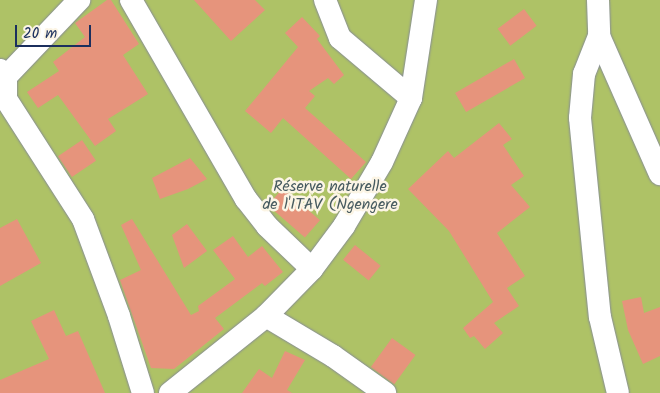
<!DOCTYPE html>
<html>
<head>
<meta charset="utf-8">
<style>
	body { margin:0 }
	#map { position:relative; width:660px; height:393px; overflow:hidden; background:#f2e9ce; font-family:Kalam,sans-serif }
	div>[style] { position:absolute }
	.green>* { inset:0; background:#aec266; transform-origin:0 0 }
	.building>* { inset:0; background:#e6947c; transform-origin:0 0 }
	.roads { filter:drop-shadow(0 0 1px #868c96) drop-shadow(0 0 1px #868c96) }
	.minor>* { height:22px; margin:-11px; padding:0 11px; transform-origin:11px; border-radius:11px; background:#fff }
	span { translate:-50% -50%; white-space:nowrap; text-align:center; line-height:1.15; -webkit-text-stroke:5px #fcf5e5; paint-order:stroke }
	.park-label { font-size:16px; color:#475b60 }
	.scale { position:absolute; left:15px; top:25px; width:76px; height:22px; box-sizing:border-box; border:2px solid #1b2f5e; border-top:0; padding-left:6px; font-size:15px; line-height:18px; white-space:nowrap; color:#1b2f5e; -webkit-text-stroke:4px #fcf5e5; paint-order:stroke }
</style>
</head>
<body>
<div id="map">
	<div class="green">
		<i style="left:0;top:0;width:660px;height:393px"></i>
	</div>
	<div class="building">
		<i style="clip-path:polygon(107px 0,111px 0,139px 44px,123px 55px,148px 94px,108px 119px,116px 131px,95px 146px,58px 95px,38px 108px,27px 92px,59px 71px,53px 62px,85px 37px,75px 23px)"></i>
		<i style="clip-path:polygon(194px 0,255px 0,265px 10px,231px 41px)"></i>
		<i style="left:524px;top:9px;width:21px;height:33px;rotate:53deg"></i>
		<i style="clip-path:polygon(302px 17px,320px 36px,317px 39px,344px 75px,334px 84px,328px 78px,309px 91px,315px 96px,305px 108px,366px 162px,351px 179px,283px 118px,271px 133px,245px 111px,298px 47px,285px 33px)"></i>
		<i style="left:514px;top:59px;width:22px;height:68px;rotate:60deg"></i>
		<i style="clip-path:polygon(499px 123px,512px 139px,503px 145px,524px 176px,511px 185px,530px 207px,497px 233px,525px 276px,507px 288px,519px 306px,494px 323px,503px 333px,485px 349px,474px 336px,470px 338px,463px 328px,493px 302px,449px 231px,408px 189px,448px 151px,454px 158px)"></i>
		<i style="left:82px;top:140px;width:25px;height:29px;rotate:56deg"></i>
		<i style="clip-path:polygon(190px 158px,207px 179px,188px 189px,160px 199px,152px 178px)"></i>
		<i style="left:283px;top:188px;width:49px;height:23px;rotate:41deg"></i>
		<i style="clip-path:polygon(17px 219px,41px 263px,0 286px,0 228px)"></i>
		<i style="clip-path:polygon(132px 219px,191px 315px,199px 311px,198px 306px,235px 279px,213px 250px,233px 236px,248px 257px,262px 246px,283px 272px,265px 286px,262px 283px,215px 318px,224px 329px,174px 369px,151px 368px,120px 280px,141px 270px,121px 225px)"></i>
		<i style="clip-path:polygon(187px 224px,207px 251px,184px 268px,172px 235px)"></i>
		<i style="left:355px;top:245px;width:33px;height:19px;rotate:39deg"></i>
		<i style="clip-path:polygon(641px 297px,644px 313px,660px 307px,660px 356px,643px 364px,628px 330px,622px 301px)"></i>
		<i style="clip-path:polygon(54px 310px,66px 336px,78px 331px,105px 393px,0 393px,0 380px,49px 359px,31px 321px)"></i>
		<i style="left:392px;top:338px;width:29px;height:36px;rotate:36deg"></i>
		<i style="clip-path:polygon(285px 351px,305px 360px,287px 390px,292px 393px,242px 393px,259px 369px,272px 378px)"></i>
	</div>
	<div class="roads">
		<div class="minor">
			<i style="left:131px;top:0;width:230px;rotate:60deg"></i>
			<i style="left:246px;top:199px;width:34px;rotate:52deg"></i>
			<i style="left:267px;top:226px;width:62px;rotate:43.7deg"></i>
			<i style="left:325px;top:0;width:41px;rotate:68.5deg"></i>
			<i style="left:340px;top:38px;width:93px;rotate:40.2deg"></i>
			<i style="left:598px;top:0;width:36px;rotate:88deg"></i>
			<i style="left:599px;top:36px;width:151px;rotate:66.2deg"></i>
			<i style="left:599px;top:36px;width:41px;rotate:111.5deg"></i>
			<i style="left:584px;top:74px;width:44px;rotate:95.2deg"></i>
			<i style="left:580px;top:118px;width:200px;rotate:84.3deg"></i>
			<i style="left:600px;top:317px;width:78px;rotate:76.7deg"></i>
			<i style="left:0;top:70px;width:10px;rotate:53deg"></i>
			<i style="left:6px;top:78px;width:21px;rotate:90deg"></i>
			<i style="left:6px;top:99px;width:143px;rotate:57.3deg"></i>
			<i style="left:83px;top:219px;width:103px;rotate:69.6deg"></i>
			<i style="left:119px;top:316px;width:81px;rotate:72.7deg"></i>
			<i style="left:0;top:83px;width:115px;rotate:-46.4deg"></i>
			<i style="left:266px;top:316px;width:78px;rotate:30.8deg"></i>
			<i style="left:333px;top:356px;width:64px;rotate:35.4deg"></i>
			<i style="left:170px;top:393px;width:123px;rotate:-38.7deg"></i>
			<i style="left:266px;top:316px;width:66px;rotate:-45.6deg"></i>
			<i style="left:312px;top:269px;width:54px;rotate:-53.3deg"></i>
			<i style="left:344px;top:226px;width:74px;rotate:-59.3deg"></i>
			<i style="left:382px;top:162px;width:70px;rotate:-65.6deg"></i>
			<i style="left:411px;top:98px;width:99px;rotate:-81.3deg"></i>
		</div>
	</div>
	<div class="park-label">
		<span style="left:330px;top:196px">Réserve naturelle<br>de l'ITAV (Ngengere</span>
	</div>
	<div class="scale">20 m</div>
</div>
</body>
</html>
